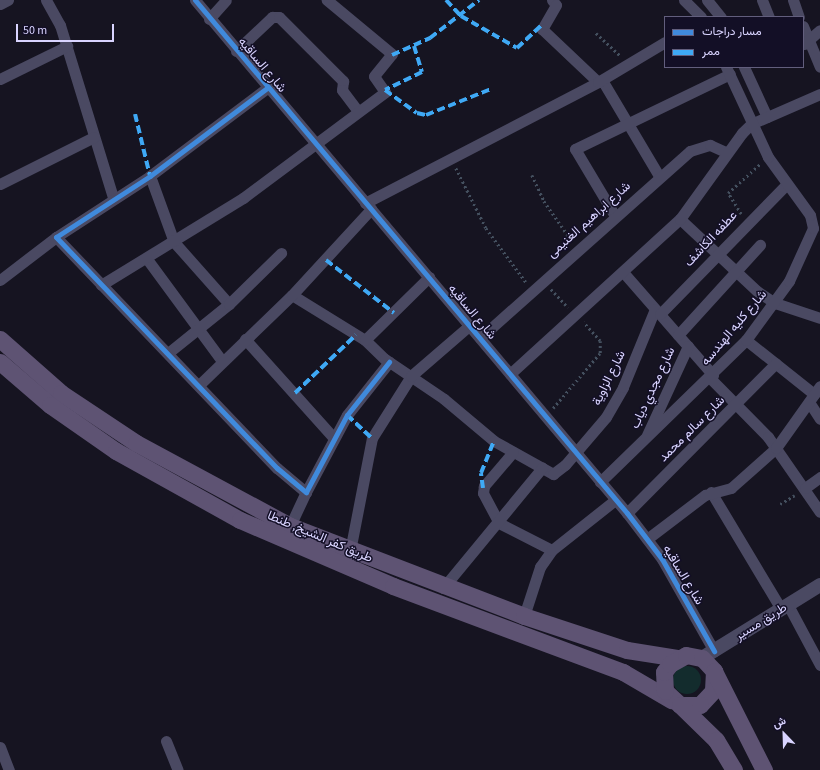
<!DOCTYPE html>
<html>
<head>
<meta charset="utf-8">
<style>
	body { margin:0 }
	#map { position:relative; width:820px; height:770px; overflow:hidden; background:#161421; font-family:"Source Sans 3",Vazirmatn,sans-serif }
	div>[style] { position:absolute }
	.green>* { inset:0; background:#132c2d }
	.round { border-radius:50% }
	.path>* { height:2.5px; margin-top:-1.25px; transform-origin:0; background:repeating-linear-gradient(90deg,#44505f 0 2px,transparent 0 5px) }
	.minor>* { height:11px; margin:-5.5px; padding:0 5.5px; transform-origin:5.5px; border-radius:5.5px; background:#4a4962 }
	.tertiary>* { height:14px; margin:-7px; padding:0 7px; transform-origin:7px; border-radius:7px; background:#4a4962 }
	.primary>* { height:17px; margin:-8.5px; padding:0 8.5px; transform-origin:8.5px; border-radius:8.5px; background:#5e5373 }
	.quiet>* { height:4px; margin-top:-2px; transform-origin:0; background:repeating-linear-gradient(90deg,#3fa9f5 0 8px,transparent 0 12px) }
	.cycleway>* { height:5px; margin:-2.5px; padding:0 2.5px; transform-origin:2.5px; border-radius:2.5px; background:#408adc }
	span { translate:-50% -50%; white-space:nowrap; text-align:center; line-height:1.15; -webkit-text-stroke:3px #130f26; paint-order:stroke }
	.street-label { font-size:13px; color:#d9d4ff }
	.legend { position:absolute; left:664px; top:16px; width:140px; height:52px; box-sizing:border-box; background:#130f26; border:1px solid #625e7d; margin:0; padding:5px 7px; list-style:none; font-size:12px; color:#d9d4ff }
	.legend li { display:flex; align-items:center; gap:8px; height:20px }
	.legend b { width:20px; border:1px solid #625e7d }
	.north { position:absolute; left:764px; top:714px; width:40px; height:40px; -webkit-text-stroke:3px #130f26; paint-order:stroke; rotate:337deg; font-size:11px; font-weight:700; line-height:16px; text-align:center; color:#d9d4ff }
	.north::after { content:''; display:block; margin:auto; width:14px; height:18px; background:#d9d4ff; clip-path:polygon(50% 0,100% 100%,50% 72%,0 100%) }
	.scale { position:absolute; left:16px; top:24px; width:98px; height:18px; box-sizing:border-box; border:2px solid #d9d4ff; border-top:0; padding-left:5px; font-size:12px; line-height:14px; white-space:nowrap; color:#d9d4ff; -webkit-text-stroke:3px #130f26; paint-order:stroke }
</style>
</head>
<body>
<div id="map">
	<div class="green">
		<i class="round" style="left:673px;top:666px;width:28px;height:28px"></i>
	</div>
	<div class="path">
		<i style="left:596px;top:33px;width:34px;rotate:43deg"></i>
		<i style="left:456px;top:168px;width:67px;rotate:63.4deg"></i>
		<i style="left:486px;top:228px;width:67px;rotate:53.5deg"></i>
		<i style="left:532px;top:175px;width:29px;rotate:65deg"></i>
		<i style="left:544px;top:201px;width:49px;rotate:55deg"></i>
		<i style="left:741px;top:214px;width:25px;rotate:-122deg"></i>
		<i style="left:728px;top:193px;width:43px;rotate:-42.2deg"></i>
		<i style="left:551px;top:289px;width:25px;rotate:47deg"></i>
		<i style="left:553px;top:408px;width:72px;rotate:-49.5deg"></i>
		<i style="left:600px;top:353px;width:12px;rotate:-90deg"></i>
		<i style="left:600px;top:341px;width:25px;rotate:-132deg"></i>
		<i style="left:780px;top:504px;width:17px;rotate:-31deg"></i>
	</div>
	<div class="minor">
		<i style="left:46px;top:0;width:29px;rotate:61deg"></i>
		<i style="left:60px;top:25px;width:180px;rotate:72.9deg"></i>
		<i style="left:195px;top:0;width:671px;rotate:49.9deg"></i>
		<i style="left:627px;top:513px;width:58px;rotate:52.7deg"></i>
		<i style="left:662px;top:559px;width:106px;rotate:60.5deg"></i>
		<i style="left:552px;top:0;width:6px;rotate:51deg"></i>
		<i style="left:556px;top:5px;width:28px;rotate:120deg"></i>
		<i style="left:542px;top:29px;width:77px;rotate:43.4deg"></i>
		<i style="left:684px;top:0;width:24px;rotate:45deg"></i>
		<i style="left:707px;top:0;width:22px;rotate:51deg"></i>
		<i style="left:762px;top:0;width:18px;rotate:68deg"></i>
		<i style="left:793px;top:0;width:18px;rotate:71deg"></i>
		<i style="left:0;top:4px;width:9px;rotate:-27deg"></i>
		<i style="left:209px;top:19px;width:25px;rotate:-48deg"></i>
		<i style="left:803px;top:26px;width:44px;rotate:67.5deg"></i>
		<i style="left:804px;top:44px;width:21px;rotate:-41deg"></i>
		<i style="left:236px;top:51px;width:50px;rotate:-43.4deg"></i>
		<i style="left:272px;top:17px;width:7px"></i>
		<i style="left:279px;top:17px;width:91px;rotate:45deg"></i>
		<i style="left:343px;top:81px;width:9px;rotate:96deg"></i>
		<i style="left:342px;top:90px;width:26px;rotate:53deg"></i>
		<i style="left:744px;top:67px;width:55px;rotate:65.3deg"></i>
		<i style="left:0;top:79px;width:75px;rotate:-26.2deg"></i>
		<i style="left:602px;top:80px;width:112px;rotate:59.3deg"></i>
		<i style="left:267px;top:88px;width:146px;rotate:143.1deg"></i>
		<i style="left:150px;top:176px;width:112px;rotate:147deg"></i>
		<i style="left:56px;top:237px;width:320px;rotate:46.3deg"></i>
		<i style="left:277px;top:468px;width:38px;rotate:40deg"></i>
		<i style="left:306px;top:492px;width:87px;rotate:-62deg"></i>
		<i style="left:347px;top:415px;width:68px;rotate:-51.6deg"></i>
		<i style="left:150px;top:176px;width:70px;rotate:70deg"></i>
		<i style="left:174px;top:242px;width:83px;rotate:48.4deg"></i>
		<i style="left:0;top:184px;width:105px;rotate:-26.6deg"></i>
		<i style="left:365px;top:203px;width:263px;rotate:-27.4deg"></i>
		<i style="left:598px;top:82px;width:78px;rotate:-30.8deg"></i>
		<i style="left:615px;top:216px;width:78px;rotate:-120.8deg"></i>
		<i style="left:575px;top:149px;width:172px;rotate:-25.8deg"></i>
		<i style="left:680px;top:219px;width:105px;rotate:43.1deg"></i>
		<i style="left:757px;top:291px;width:22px;rotate:34deg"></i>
		<i style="left:775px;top:303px;width:47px;rotate:18.4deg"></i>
		<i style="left:147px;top:259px;width:127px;rotate:53.7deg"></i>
		<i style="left:623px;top:272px;width:137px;rotate:48.9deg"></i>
		<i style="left:0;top:280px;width:71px;rotate:-37.5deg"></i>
		<i style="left:101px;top:285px;width:167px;rotate:-31.5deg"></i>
		<i style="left:243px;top:198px;width:177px;rotate:-36.7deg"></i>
		<i style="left:385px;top:92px;width:19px;rotate:-125deg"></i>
		<i style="left:374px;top:76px;width:28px;rotate:-51deg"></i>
		<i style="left:392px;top:54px;width:85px;rotate:-140.3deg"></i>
		<i style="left:292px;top:295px;width:86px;rotate:31.7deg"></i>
		<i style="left:365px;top:340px;width:28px;rotate:44deg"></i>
		<i style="left:385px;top:359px;width:71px;rotate:34.1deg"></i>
		<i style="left:444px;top:399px;width:65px;rotate:40deg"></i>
		<i style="left:494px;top:441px;width:68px;rotate:29.2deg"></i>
		<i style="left:553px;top:474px;width:15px;rotate:-37deg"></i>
		<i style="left:565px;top:465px;width:63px;rotate:-49.5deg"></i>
		<i style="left:606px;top:417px;width:34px;rotate:-60deg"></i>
		<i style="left:623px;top:387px;width:84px;rotate:-67.7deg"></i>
		<i style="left:660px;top:314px;width:180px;rotate:-45.7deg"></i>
		<i style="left:678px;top:335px;width:122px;rotate:-47.7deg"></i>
		<i style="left:480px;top:338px;width:281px;rotate:-41.7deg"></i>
		<i style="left:690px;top:151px;width:21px;rotate:-17deg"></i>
		<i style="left:710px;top:145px;width:17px;rotate:24deg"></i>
		<i style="left:245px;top:339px;width:132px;rotate:48.1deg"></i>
		<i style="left:365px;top:340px;width:90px;rotate:-44.5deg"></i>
		<i style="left:746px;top:340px;width:87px;rotate:38.5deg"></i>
		<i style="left:168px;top:353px;width:78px;rotate:-38.8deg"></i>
		<i style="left:229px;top:304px;width:73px;rotate:-44.4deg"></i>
		<i style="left:510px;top:374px;width:230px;rotate:-42.4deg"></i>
		<i style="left:680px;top:219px;width:106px;rotate:-54.2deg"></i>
		<i style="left:742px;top:133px;width:13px;rotate:-45deg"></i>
		<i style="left:751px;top:124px;width:75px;rotate:-23.5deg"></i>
		<i style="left:710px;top:378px;width:83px;rotate:45.5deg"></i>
		<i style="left:768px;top:437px;width:91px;rotate:55.3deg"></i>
		<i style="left:199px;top:385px;width:129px;rotate:-44.1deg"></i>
		<i style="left:292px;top:295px;width:117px;rotate:-47.4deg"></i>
		<i style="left:809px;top:402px;width:20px;rotate:57deg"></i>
		<i style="left:647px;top:435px;width:98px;rotate:-65.3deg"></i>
		<i style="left:513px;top:452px;width:45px;rotate:130.5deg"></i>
		<i style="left:484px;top:486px;width:7px;rotate:98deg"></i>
		<i style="left:483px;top:493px;width:34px;rotate:62deg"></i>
		<i style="left:499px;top:523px;width:59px;rotate:27deg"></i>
		<i style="left:600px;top:482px;width:204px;rotate:-44.2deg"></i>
		<i style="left:746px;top:340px;width:73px;rotate:-53.9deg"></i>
		<i style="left:789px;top:281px;width:58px;rotate:-65.6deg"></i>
		<i style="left:813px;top:228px;width:13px;rotate:-103deg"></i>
		<i style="left:810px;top:215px;width:72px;rotate:-125.9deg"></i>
		<i style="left:768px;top:157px;width:99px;rotate:-115deg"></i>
		<i style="left:805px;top:488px;width:19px;rotate:-36deg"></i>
		<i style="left:711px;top:492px;width:136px;rotate:59.1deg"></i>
		<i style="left:627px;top:513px;width:211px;rotate:-45.2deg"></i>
		<i style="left:290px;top:526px;width:38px;rotate:-65deg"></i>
		<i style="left:647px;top:539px;width:73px;rotate:-37.2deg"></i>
		<i style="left:705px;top:495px;width:27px;rotate:-15deg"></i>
		<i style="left:731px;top:488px;width:60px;rotate:-41.6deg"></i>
		<i style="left:776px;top:448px;width:76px;rotate:-54.6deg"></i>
		<i style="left:350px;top:551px;width:115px;rotate:-79deg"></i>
		<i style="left:372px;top:438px;width:73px;rotate:-57.8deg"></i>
		<i style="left:411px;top:376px;width:77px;rotate:-40.8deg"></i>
		<i style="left:443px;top:588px;width:156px;rotate:-50.5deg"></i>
		<i style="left:788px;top:605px;width:68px;rotate:61.9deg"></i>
		<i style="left:524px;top:616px;width:52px;rotate:-71.9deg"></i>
		<i style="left:540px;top:567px;width:21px;rotate:-55deg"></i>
		<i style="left:552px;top:550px;width:80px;rotate:-38.4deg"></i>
		<i style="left:166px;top:741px;width:31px;rotate:68deg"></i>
		<i style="left:0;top:747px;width:25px;rotate:69deg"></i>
	</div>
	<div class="tertiary">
		<i style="left:702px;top:658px;width:139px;rotate:-31.7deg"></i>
	</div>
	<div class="primary">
		<i style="left:0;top:339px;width:81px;rotate:41.5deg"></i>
		<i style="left:61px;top:393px;width:90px;rotate:33.7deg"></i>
		<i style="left:136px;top:443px;width:175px;rotate:28.3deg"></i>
		<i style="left:290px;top:526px;width:251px;rotate:21deg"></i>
		<i style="left:524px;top:616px;width:108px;rotate:18.3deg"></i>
		<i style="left:627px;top:650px;width:52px;rotate:8.9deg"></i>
		<i style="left:0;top:362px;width:66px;rotate:40.7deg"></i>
		<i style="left:50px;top:405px;width:80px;rotate:34.9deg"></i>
		<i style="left:116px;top:451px;width:142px;rotate:29.1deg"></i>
		<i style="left:240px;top:520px;width:167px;rotate:23.3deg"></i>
		<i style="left:393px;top:586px;width:246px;rotate:20.5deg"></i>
		<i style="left:623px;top:672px;width:56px;rotate:30.3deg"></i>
		<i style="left:714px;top:671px;width:20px;rotate:93deg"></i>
		<i style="left:713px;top:691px;width:19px;rotate:133deg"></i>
		<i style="left:700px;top:705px;width:20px;rotate:180deg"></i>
		<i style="left:680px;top:705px;width:21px;rotate:-137deg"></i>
		<i style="left:665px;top:691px;width:19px;rotate:-93deg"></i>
		<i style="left:664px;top:672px;width:10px;rotate:-53deg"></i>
		<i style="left:670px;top:664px;width:18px;rotate:-29deg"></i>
		<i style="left:686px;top:655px;width:16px;rotate:11deg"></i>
		<i style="left:702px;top:658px;width:18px;rotate:47deg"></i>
		<i style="left:714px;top:671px;width:111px;rotate:63.2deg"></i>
		<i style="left:680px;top:705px;width:50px;rotate:44.2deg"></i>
		<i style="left:716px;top:740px;width:35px;rotate:59deg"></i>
	</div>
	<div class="quiet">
		<i style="left:446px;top:0;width:22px;rotate:47deg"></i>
		<i style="left:461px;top:16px;width:64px;rotate:29.7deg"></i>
		<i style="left:517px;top:48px;width:33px;rotate:-43deg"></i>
		<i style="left:414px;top:46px;width:27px;rotate:73deg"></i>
		<i style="left:422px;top:72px;width:41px;rotate:154.1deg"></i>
		<i style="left:385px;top:90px;width:39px;rotate:36deg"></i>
		<i style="left:417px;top:113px;width:9px;rotate:13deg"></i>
		<i style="left:426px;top:115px;width:70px;rotate:-21.8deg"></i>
		<i style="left:392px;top:55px;width:42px;rotate:-24.1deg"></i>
		<i style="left:430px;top:38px;width:62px;rotate:-37.8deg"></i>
		<i style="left:135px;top:114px;width:64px;rotate:76.4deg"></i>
		<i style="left:326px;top:260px;width:86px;rotate:37.9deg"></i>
		<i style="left:295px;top:393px;width:84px;rotate:-43.6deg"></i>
		<i style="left:347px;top:415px;width:34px;rotate:43deg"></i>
		<i style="left:483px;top:488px;width:15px;rotate:-98deg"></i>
		<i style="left:481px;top:473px;width:35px;rotate:-68deg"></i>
	</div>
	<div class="cycleway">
		<i style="left:195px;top:0;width:671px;rotate:49.9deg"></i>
		<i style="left:627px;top:513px;width:58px;rotate:52.7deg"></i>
		<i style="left:662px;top:559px;width:106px;rotate:60.5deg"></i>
		<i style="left:267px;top:88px;width:146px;rotate:143.1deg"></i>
		<i style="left:150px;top:176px;width:112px;rotate:147deg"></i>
		<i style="left:56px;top:237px;width:320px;rotate:46.3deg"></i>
		<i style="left:277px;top:468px;width:38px;rotate:40deg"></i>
		<i style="left:306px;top:492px;width:87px;rotate:-62deg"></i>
		<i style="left:347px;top:415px;width:68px;rotate:-51.6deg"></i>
	</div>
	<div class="street-label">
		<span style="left:262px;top:65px;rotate:50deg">شارع الساقيه</span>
		<span style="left:589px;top:220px;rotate:-42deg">شارع ابراهيم الغنيمى</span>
		<span style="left:711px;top:239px;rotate:-47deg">عطفه الكاشف</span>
		<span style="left:472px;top:312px;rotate:50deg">شارع الساقيه</span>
		<span style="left:734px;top:328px;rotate:-50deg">شارع كليه الهندسه</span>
		<span style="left:609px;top:378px;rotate:-64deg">شارع الزاوية</span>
		<span style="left:653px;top:388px;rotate:-65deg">شارع مجدي دياب</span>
		<span style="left:692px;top:429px;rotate:-45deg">شارع سالم محمد</span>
		<span style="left:320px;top:537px;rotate:23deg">طريق كفر الشيخ, طنطا</span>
		<span style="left:683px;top:575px;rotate:59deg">شارع الساقيه</span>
		<span style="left:761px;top:622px;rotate:-32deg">طريق مسير</span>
	</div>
	<ul class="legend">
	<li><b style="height:5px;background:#408adc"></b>مسار دراجات</li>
	<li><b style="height:5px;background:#3fa9f5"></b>ممر</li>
	</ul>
	<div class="north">ش</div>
	<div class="scale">50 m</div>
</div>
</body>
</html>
